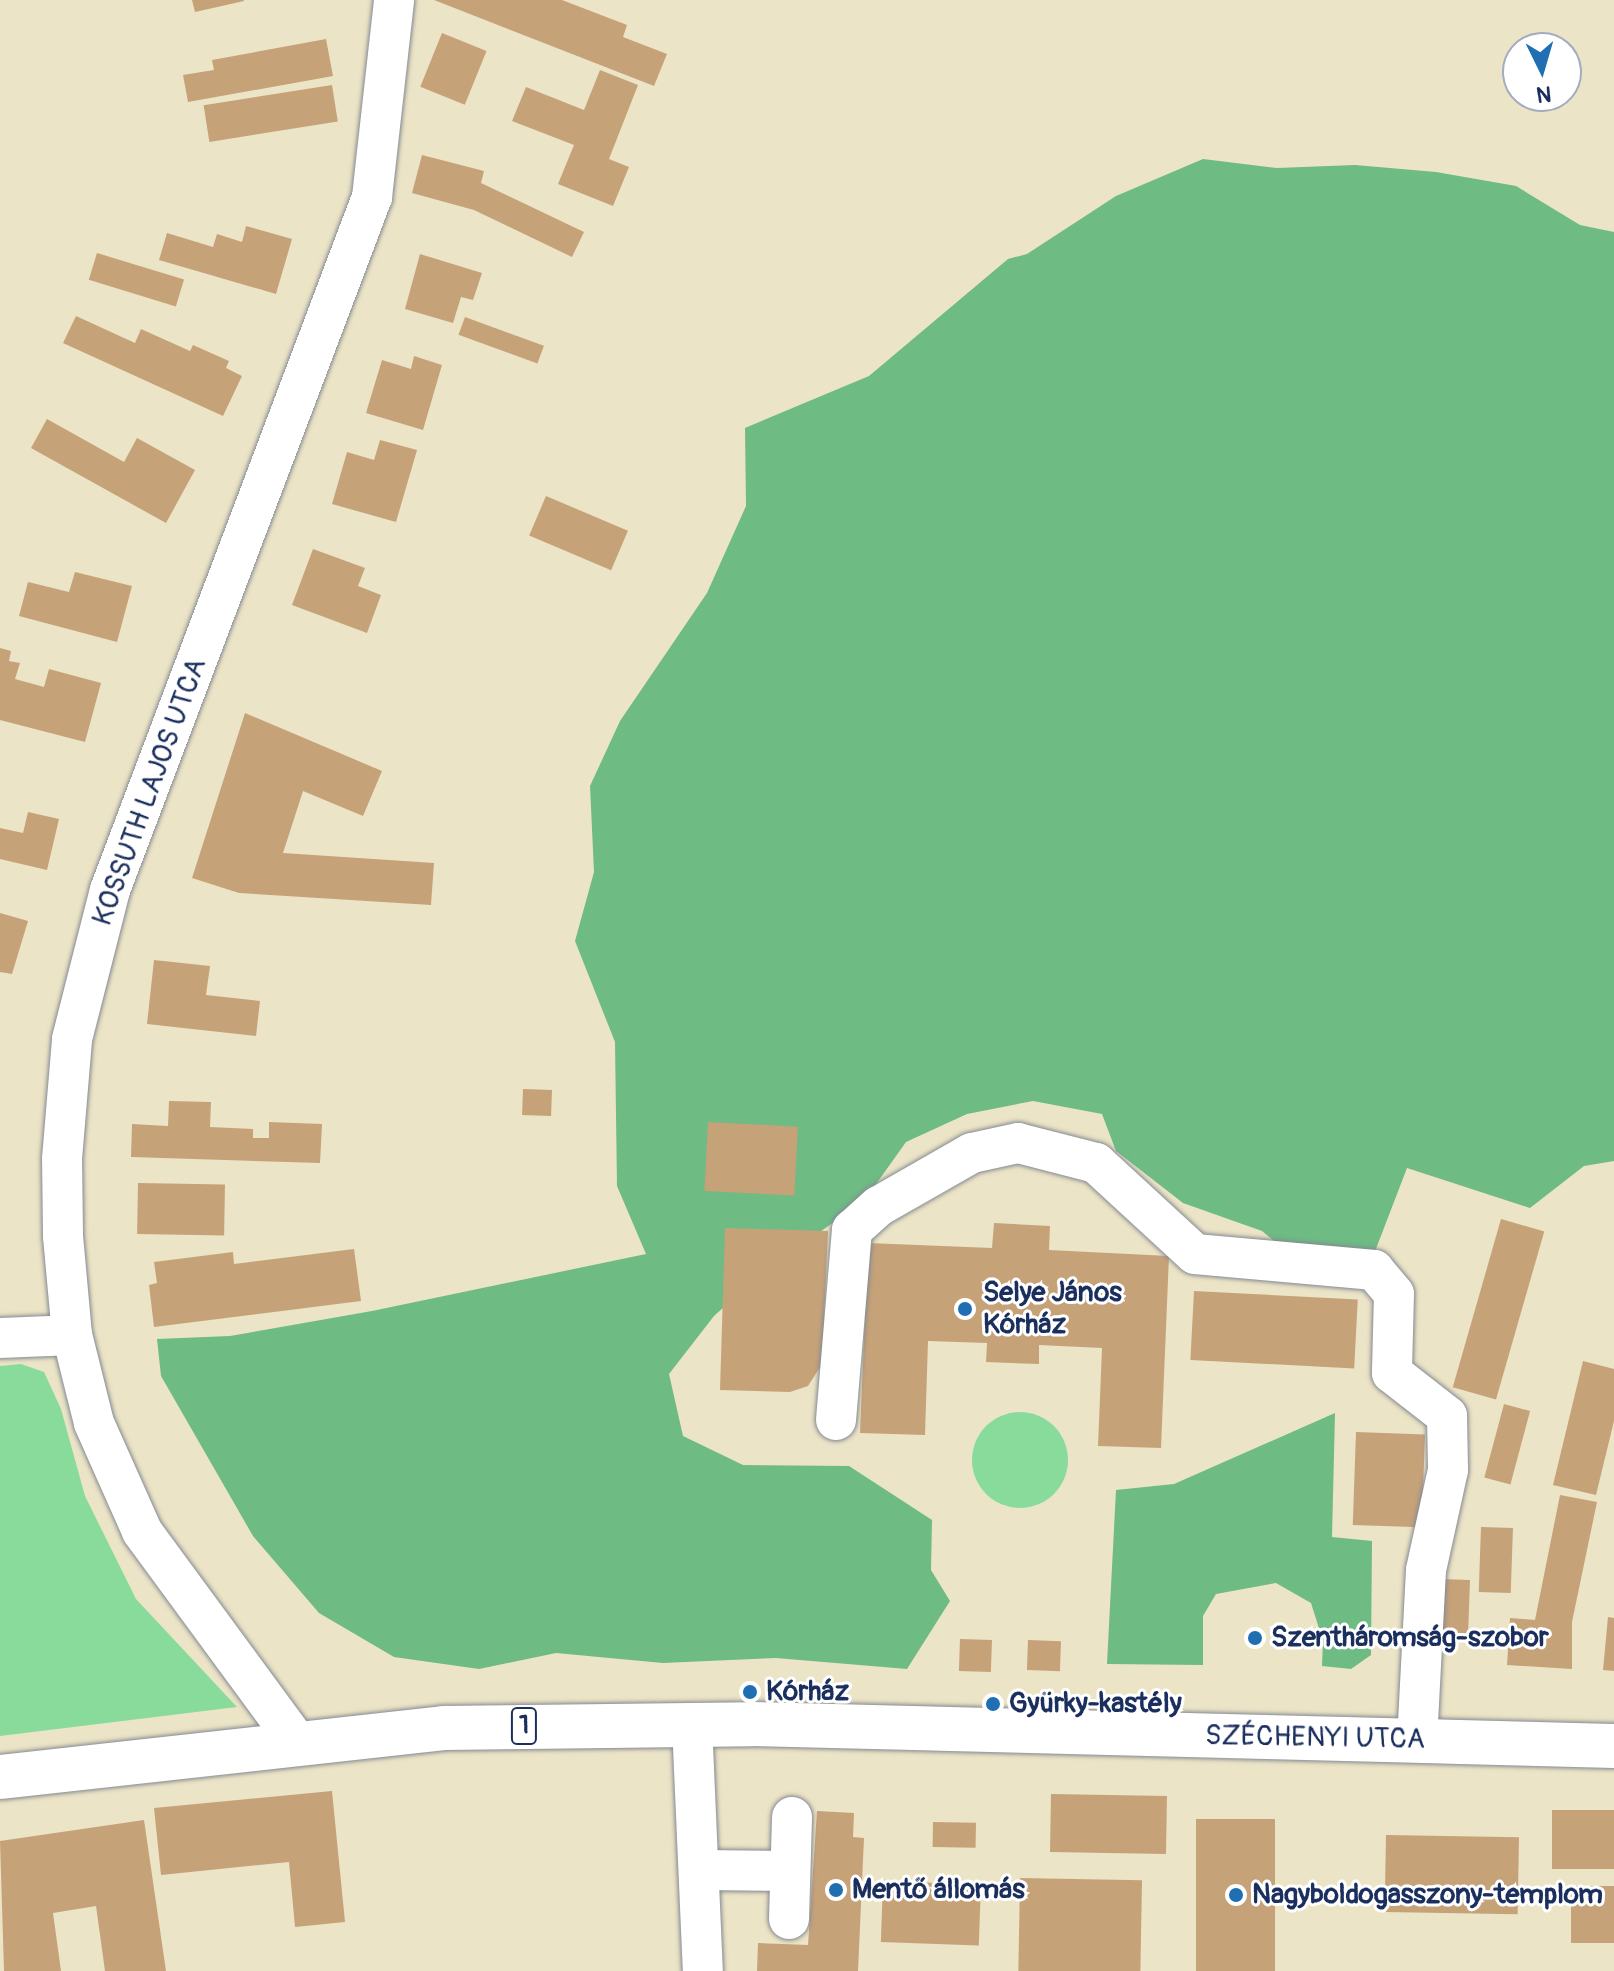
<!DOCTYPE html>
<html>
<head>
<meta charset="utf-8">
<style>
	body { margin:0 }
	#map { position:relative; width:1614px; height:1971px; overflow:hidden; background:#ece4c6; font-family:Pangolin,sans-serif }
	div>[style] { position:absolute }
	.green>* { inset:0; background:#89db9c }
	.round { border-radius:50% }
	.forest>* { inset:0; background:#6ebb84 }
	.building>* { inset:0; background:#c6a279; transform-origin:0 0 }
	.roads { filter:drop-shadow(0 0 2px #848a92) drop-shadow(0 0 2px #848a92) }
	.minor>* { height:40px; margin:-20px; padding:0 20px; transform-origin:20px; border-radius:20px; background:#fff }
	.major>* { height:44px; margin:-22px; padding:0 22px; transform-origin:22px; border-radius:22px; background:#fff }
	.dots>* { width:22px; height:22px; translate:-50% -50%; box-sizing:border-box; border:4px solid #fff; border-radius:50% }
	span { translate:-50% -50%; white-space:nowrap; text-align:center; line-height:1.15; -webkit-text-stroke:6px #fff; paint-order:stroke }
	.shield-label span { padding:2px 6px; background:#fff; border:2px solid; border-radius:6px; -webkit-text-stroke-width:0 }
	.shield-label { font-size:26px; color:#1b2f5e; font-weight:700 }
	.street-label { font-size:28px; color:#1b2f5e }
	.poi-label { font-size:28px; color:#1b2f5e; font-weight:700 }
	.left { translate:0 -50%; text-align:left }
	.north { position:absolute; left:1502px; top:32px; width:80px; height:80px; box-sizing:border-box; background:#fff; border:2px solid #a4acbf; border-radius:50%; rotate:175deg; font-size:22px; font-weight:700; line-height:32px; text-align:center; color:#1b2f5e }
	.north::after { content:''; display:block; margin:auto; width:28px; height:36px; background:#1f6fb2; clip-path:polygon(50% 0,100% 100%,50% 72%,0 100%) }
</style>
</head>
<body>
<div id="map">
	<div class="green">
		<i style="clip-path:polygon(21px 1364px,44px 1372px,61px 1409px,85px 1496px,136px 1599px,237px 1707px,0 1736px,0 1366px)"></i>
		<i class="round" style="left:972px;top:1412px;width:96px;height:96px"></i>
	</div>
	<div class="forest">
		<i style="clip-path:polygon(1203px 159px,1277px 168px,1355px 165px,1436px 172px,1516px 186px,1580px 225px,1614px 232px,1614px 1161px,1584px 1166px,1530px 1208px,1407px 1168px,1374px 1254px,1309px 1270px,1262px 1231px,1183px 1203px,1116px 1151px,1102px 1114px,1033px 1101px,967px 1114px,906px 1142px,864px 1201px,764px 1271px,714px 1316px,669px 1374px,683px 1436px,743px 1465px,849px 1466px,932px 1520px,931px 1570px,950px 1601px,907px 1669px,776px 1658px,663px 1663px,556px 1653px,479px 1669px,394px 1657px,319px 1613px,253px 1536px,161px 1376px,157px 1339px,230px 1336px,372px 1311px,646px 1254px,617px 1186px,615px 1042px,575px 941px,594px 872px,590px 786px,620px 721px,707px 593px,746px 506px,745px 428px,869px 376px,1008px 259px,1027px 254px,1116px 196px)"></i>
		<i style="clip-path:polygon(1335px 1413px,1332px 1537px,1372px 1541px,1371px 1655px,1351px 1669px,1322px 1666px,1323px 1641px,1311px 1603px,1276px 1583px,1216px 1594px,1203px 1616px,1203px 1665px,1107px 1664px,1116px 1490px,1174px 1484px)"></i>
	</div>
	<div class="building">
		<i style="clip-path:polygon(192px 0,244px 0,244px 1px,195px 12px)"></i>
		<i style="clip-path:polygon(434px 0,562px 0,627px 25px,623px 37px,667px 54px,654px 86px)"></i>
		<i style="left:442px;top:33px;width:48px;height:58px;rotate:22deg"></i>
		<i style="clip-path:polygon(326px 39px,333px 76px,188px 102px,183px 75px,214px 70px,212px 60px)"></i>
		<i style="clip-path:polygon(600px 70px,638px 85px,609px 159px,629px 167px,613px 206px,558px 184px,574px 145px,512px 121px,526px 87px,584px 110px)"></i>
		<i style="left:332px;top:85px;width:37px;height:130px;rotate:81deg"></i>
		<i style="clip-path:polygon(422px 155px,484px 171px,481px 183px,584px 232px,572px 257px,474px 210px,412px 193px)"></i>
		<i style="clip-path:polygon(246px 226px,292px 239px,276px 294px,159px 260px,167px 233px,213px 247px,217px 234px,242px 242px)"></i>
		<i style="left:97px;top:253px;width:91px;height:28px;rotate:17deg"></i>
		<i style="clip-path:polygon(420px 254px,482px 273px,473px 300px,461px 297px,453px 323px,405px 309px)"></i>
		<i style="clip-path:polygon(76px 316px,135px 343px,141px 329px,190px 351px,193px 345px,229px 361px,226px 368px,242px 376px,223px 416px,63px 343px)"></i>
		<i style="left:465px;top:317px;width:84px;height:19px;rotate:20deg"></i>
		<i style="clip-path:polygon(414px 356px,442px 365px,423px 430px,366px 413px,382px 360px,411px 369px)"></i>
		<i style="clip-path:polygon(47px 419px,124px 462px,137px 438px,195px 470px,166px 523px,31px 448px)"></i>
		<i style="clip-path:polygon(380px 440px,417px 450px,396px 522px,332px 504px,347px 452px,374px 460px)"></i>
		<i style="left:546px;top:496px;width:89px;height:43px;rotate:23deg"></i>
		<i style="clip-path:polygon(313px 549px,365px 568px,358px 586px,381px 595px,367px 633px,292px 605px)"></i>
		<i style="clip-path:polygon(75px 572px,132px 586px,117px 642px,19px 616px,28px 582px,69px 592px)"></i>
		<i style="clip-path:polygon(0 648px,11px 651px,9px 661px,20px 663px,15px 679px,44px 687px,49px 669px,101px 683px,85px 742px,0 720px)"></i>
		<i style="clip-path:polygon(245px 713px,382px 771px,363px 816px,303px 791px,283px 853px,434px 863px,431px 905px,239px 893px,192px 878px)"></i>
		<i style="clip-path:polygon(28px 812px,59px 819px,47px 870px,0 859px,0 828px,23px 833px)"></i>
		<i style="clip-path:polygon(0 913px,28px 921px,12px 974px,0 972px)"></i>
		<i style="clip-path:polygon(154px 960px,210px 966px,206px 995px,260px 1001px,256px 1036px,147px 1024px)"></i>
		<i style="left:523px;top:1089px;width:29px;height:26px;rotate:2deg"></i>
		<i style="clip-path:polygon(169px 1101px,211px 1102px,210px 1127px,253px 1129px,253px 1138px,269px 1138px,269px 1122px,322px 1124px,320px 1163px,131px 1157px,132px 1124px,168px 1126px)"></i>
		<i style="left:708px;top:1122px;width:90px;height:69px;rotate:3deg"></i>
		<i style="left:138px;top:1183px;width:87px;height:51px;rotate:1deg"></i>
		<i style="left:1501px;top:1219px;width:45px;height:175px;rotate:16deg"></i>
		<i style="clip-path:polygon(994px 1223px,1050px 1226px,1049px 1250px,1169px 1256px,1161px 1448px,1098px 1446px,1102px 1348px,1039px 1345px,1039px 1364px,986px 1362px,987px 1343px,928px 1341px,925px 1435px,860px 1433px,868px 1243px,992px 1248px)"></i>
		<i style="clip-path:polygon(725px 1228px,828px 1231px,822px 1364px,808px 1386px,790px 1392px,720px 1390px)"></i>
		<i style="clip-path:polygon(354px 1249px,361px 1301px,154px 1327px,149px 1285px,157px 1283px,154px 1262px,233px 1252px,234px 1264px)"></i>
		<i style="left:1194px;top:1291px;width:164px;height:69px;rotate:3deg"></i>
		<i style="clip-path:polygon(1583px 1361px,1614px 1369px,1614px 1421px,1596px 1495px,1553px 1485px)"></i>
		<i style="left:1504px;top:1404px;width:27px;height:76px;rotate:15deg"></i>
		<i style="left:1356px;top:1432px;width:69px;height:93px;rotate:2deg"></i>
		<i style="clip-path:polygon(1560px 1495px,1597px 1502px,1572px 1622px,1572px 1669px,1507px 1665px,1510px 1618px,1535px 1620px)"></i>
		<i style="left:1481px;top:1527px;width:32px;height:65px;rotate:2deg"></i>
		<i style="left:1440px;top:1579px;width:30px;height:62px;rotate:2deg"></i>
		<i style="clip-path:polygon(1608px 1617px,1614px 1618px,1614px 1671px,1603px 1670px)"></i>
		<i style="left:960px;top:1639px;width:32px;height:32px;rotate:2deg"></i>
		<i style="left:1028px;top:1640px;width:33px;height:30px;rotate:2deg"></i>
		<i style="clip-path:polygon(332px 1791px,345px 1922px,295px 1927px,289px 1862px,161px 1875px,154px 1808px)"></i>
		<i style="left:1051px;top:1794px;width:116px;height:58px;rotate:1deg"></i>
		<i style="left:1614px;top:1810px;width:59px;height:62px;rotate:90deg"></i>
		<i style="clip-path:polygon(817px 1811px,854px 1813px,853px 1837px,864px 1838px,858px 1971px,757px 1971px,758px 1943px,808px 1945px)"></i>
		<i style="left:1196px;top:1819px;width:79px;height:152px"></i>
		<i style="clip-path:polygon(144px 1820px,166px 1971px,105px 1971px,96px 1906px,53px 1913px,61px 1971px,4px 1971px,0 1841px)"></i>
		<i style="left:933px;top:1822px;width:43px;height:25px;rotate:1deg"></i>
		<i style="left:1386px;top:1835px;width:133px;height:77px;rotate:1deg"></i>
		<i style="left:1020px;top:1878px;width:122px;height:93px;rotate:1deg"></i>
		<i style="left:883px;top:1881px;width:98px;height:61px;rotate:2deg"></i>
		<i style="left:1614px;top:1886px;width:57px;height:43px;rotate:90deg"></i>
	</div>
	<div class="roads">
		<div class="minor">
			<i style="left:0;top:1338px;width:72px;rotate:-2.4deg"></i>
			<i style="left:836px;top:1420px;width:191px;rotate:-85.2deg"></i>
			<i style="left:852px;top:1230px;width:36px;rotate:-42deg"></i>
			<i style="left:879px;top:1206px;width:107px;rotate:-29.7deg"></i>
			<i style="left:972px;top:1153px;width:47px;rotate:-12.3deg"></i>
			<i style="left:1018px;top:1143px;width:81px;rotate:14.4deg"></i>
			<i style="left:1096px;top:1163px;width:134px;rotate:42.6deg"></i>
			<i style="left:1195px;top:1254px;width:180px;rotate:5.1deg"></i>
			<i style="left:1374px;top:1270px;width:31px;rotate:50deg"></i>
			<i style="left:1394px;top:1294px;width:79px;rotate:91.5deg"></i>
			<i style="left:1392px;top:1373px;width:70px;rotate:38deg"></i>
			<i style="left:1447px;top:1416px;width:54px;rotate:88.9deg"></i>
			<i style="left:1448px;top:1470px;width:102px;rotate:102.4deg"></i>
			<i style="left:1426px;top:1570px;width:171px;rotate:93deg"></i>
			<i style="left:692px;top:1723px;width:248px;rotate:87.5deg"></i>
			<i style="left:296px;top:1741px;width:260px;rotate:-126.3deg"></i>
			<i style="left:142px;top:1531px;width:118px;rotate:-114deg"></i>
			<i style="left:94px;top:1423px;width:91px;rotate:-104deg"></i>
			<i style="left:72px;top:1335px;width:99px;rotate:-95.2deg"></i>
			<i style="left:63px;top:1236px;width:77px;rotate:-90.7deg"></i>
			<i style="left:62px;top:1159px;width:120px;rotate:-85.2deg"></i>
			<i style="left:72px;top:1039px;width:154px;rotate:-75.7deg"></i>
			<i style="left:110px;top:890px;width:741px;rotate:-69.29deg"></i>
			<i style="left:372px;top:197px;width:198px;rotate:-83.6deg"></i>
			<i style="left:701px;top:1870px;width:89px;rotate:0.6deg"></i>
			<i style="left:789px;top:1919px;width:102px;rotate:-88.3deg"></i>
		</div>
		<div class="major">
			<i style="left:0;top:1777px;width:447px;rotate:-6.3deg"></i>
			<i style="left:444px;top:1728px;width:308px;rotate:-0.7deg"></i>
			<i style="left:752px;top:1724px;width:862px;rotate:1.46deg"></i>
		</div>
	</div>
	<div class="dots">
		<i style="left:965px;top:1309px;background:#1f6fb2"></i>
		<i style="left:1255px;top:1638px;background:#1f6fb2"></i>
		<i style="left:750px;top:1692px;background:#1f6fb2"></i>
		<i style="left:993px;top:1704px;background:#1f6fb2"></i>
		<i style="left:836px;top:1890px;background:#1f6fb2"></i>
		<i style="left:1236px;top:1895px;background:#1f6fb2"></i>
	</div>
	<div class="shield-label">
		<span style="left:524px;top:1726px">1</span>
	</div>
	<div class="street-label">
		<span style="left:150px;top:792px;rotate:-70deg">KOSSUTH LAJOS UTCA</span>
		<span style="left:1315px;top:1738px;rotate:1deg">SZÉCHENYI UTCA</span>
	</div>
	<div class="poi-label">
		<span class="left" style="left:983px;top:1309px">Selye János<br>Kórház</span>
		<span class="left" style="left:1271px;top:1638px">Szentháromság-szobor</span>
		<span class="left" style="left:766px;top:1692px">Kórház</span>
		<span class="left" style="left:1009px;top:1704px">Gyürky-kastély</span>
		<span class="left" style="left:852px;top:1890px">Mentő állomás</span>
		<span class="left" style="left:1252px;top:1895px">Nagyboldogasszony-templom</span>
	</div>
	<div class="north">N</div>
</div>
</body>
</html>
